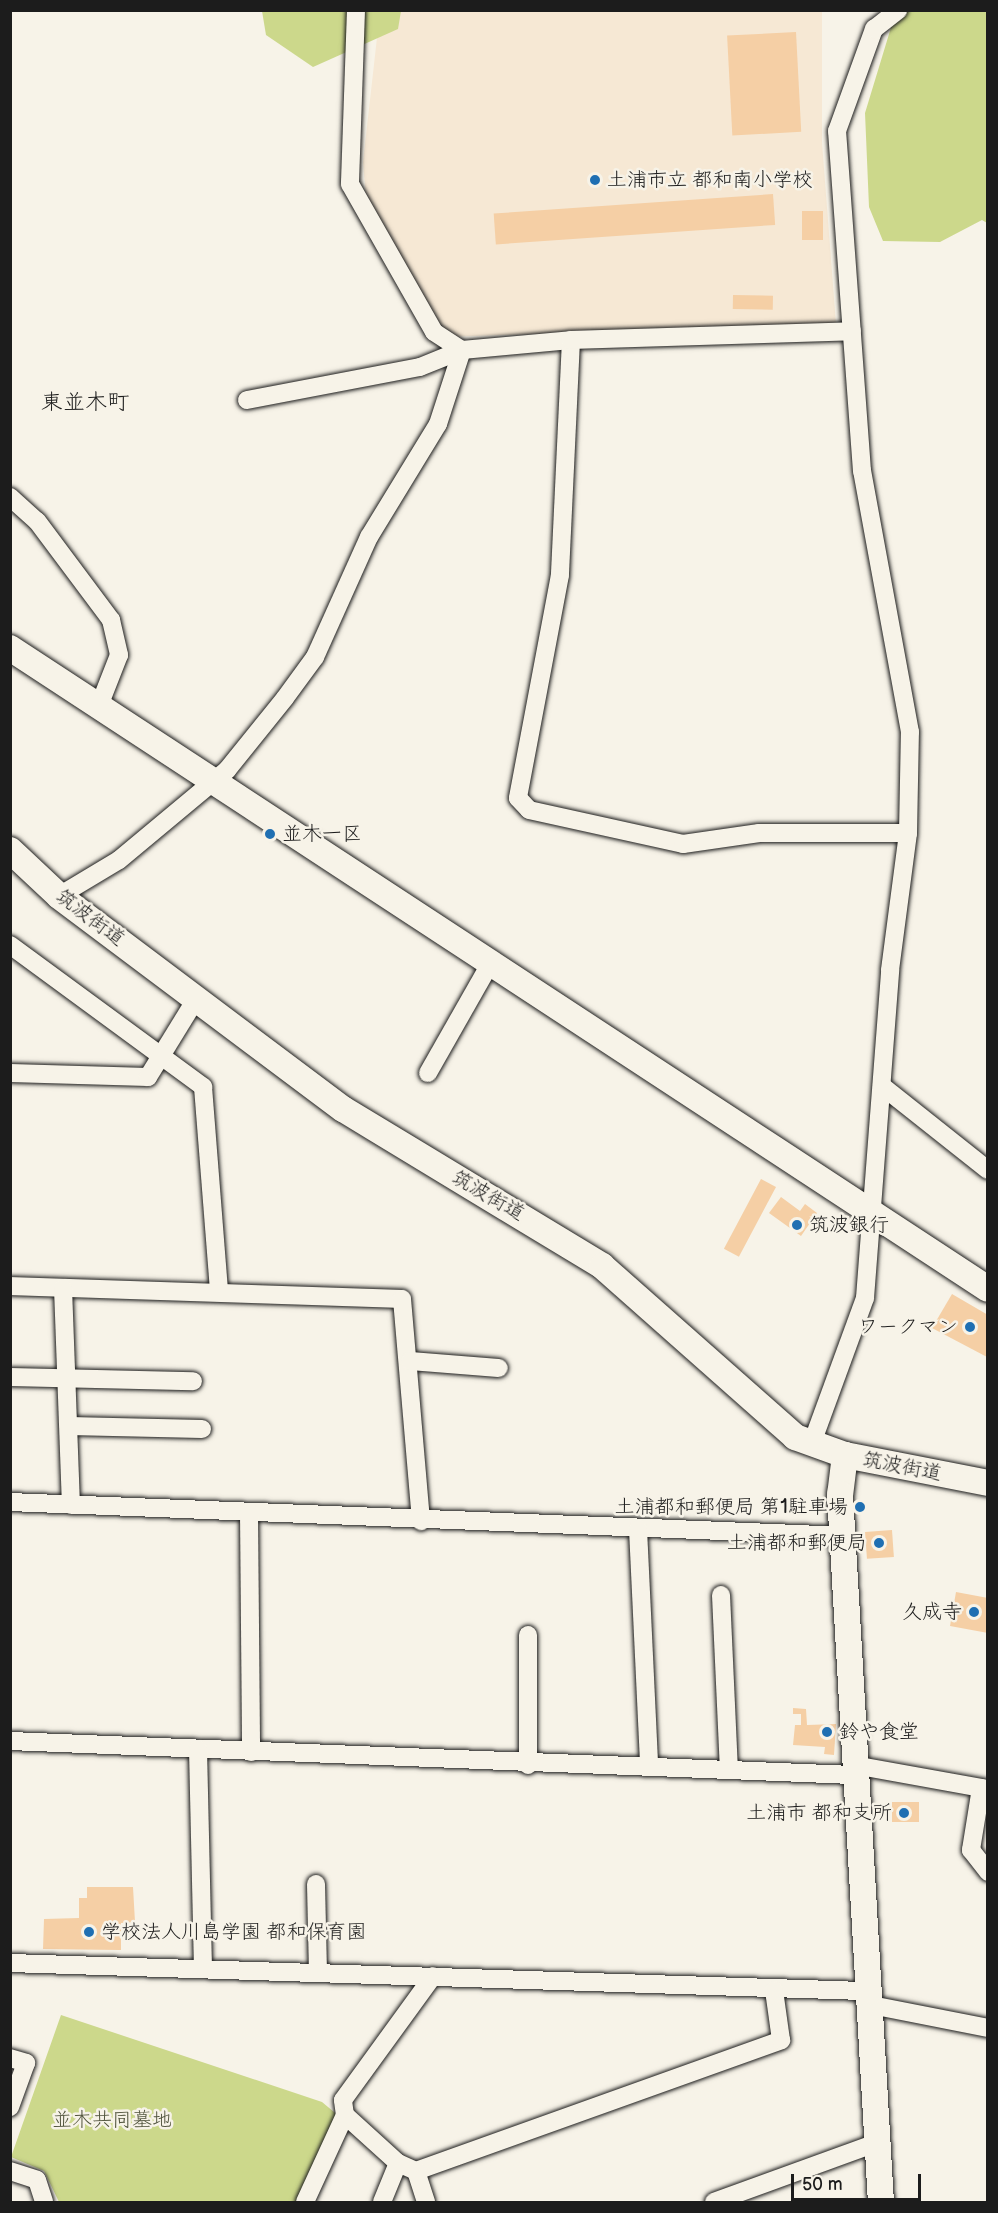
<!DOCTYPE html>
<html>
<head>
<meta charset="utf-8">
<style>
	body { margin:0 }
	#map { position:relative; width:998px; height:2213px; overflow:hidden; background:#f7f3e8; font-family:"Balsamiq Sans","Klee One",sans-serif }
	div>[style] { position:absolute }
	.built>* { inset:0; background:#f6e8d4 }
	.green>* { inset:0; background:#ccd88b }
	.building>* { inset:0; background:#f5cfa5; transform-origin:0 0 }
	.roads { filter:drop-shadow(0 0 2px #1c1c1c) drop-shadow(0 0 2px #1c1c1c) }
	.street>* { height:18px; margin:-9px; padding:0 9px; transform-origin:9px; border-radius:9px; background:#f7f3e8 }
	.secondary>* { height:26px; margin:-13px; padding:0 13px; transform-origin:13px; border-radius:13px; background:#f7f3e8 }
	.dots>* { width:16px; height:16px; translate:-50% -50%; box-sizing:border-box; border:3px solid #f7f3e8; border-radius:50% }
	span { translate:-50% -50%; white-space:nowrap; text-align:center; line-height:1.15; -webkit-text-stroke:5px #f7f3e8; paint-order:stroke }
	.poi-label { font-size:20px; color:#1c1c1c }
	.left { translate:0 -50%; text-align:left }
	.right { translate:-100% -50%; text-align:right }
	.street-label { font-size:20px; color:#1c1c1c }
	.park-label { font-size:20px; color:#51543d }
	.quarter-label { font-size:22px; color:#1c1c1c }
	.frame { position:absolute; inset:0; border:12px solid #1c1c1c; pointer-events:none }
	.scale { position:absolute; left:791px; top:2174px; width:130px; height:27px; box-sizing:border-box; border:3px solid #1c1c1c; border-top:0; padding-left:8px; font-size:18px; line-height:21px; white-space:nowrap; color:#1c1c1c; -webkit-text-stroke:4px #f7f3e8; paint-order:stroke }
</style>
</head>
<body>
<div id="map">
	<div class="built">
		<i style="clip-path:polygon(380px 11px,822px 11px,822px 143px,836px 324px,445px 337px,366px 197px,363px 162px)"></i>
	</div>
	<div class="green">
		<i style="clip-path:polygon(262px 11px,401px 11px,398px 29px,313px 67px,266px 35px)"></i>
		<i style="clip-path:polygon(896px 11px,987px 11px,987px 223px,982px 220px,940px 242px,883px 241px,869px 207px,865px 113px)"></i>
		<i style="clip-path:polygon(61px 2015px,322px 2102px,340px 2117px,300px 2202px,59px 2202px,44px 2171px,11px 2157px)"></i>
	</div>
	<div class="building">
		<i style="left:796px;top:32px;width:100px;height:69px;rotate:87deg"></i>
		<i style="left:773px;top:194px;width:31px;height:280px;rotate:86deg"></i>
		<i style="left:823px;top:211px;width:29px;height:21px;rotate:90deg"></i>
		<i style="left:733px;top:295px;width:40px;height:14px;rotate:1deg"></i>
		<i style="left:761px;top:1179px;width:17px;height:79px;rotate:28deg"></i>
		<i style="clip-path:polygon(781px 1197px,800px 1211px,805px 1204px,817px 1213px,801px 1236px,769px 1213px)"></i>
		<i style="clip-path:polygon(952px 1294px,988px 1315px,987px 1357px,932px 1328px)"></i>
		<i style="left:892px;top:1530px;width:27px;height:27px;rotate:86deg"></i>
		<i style="clip-path:polygon(956px 1592px,988px 1598px,988px 1633px,950px 1626px)"></i>
		<i style="clip-path:polygon(793px 1708px,806px 1709px,807px 1725px,836px 1724px,834px 1755px,824px 1754px,825px 1747px,793px 1745px,795px 1725px,801px 1725px,801px 1714px,793px 1714px)"></i>
		<i style="left:919px;top:1802px;width:20px;height:27px;rotate:90deg"></i>
		<i style="clip-path:polygon(87px 1887px,133px 1887px,135px 1922px,121px 1923px,121px 1950px,43px 1949px,44px 1919px,79px 1918px,79px 1898px,87px 1898px)"></i>
	</div>
	<div class="roads">
		<div class="street">
			<i style="left:356px;top:10px;width:174px;rotate:92deg"></i>
			<i style="left:350px;top:184px;width:170px;rotate:60.4deg"></i>
			<i style="left:434px;top:332px;width:33px;rotate:33deg"></i>
			<i style="left:571px;top:340px;width:235px;rotate:92.7deg"></i>
			<i style="left:560px;top:575px;width:227px;rotate:100.7deg"></i>
			<i style="left:518px;top:798px;width:16px;rotate:47deg"></i>
			<i style="left:529px;top:810px;width:158px;rotate:12.4deg"></i>
			<i style="left:683px;top:844px;width:77px;rotate:-8.2deg"></i>
			<i style="left:759px;top:833px;width:149px"></i>
			<i style="left:247px;top:400px;width:176px;rotate:-10.8deg"></i>
			<i style="left:420px;top:367px;width:45px;rotate:-22deg"></i>
			<i style="left:462px;top:350px;width:109px;rotate:-5.2deg"></i>
			<i style="left:571px;top:340px;width:281px;rotate:-1.8deg"></i>
			<i style="left:10px;top:497px;width:36px;rotate:42deg"></i>
			<i style="left:37px;top:521px;width:124px;rotate:53.2deg"></i>
			<i style="left:111px;top:620px;width:36px;rotate:77deg"></i>
			<i style="left:119px;top:655px;width:55px;rotate:111.4deg"></i>
			<i style="left:59px;top:896px;width:70px;rotate:-31deg"></i>
			<i style="left:119px;top:860px;width:141px;rotate:-39.8deg"></i>
			<i style="left:227px;top:770px;width:92px;rotate:-51.1deg"></i>
			<i style="left:285px;top:698px;width:51px;rotate:-53.8deg"></i>
			<i style="left:315px;top:657px;width:132px;rotate:-65.8deg"></i>
			<i style="left:369px;top:537px;width:132px;rotate:-58.6deg"></i>
			<i style="left:438px;top:424px;width:78px;rotate:-72deg"></i>
			<i style="left:10px;top:945px;width:240px;rotate:36.3deg"></i>
			<i style="left:203px;top:1087px;width:205px;rotate:85.5deg"></i>
			<i style="left:10px;top:1073px;width:138px;rotate:1.7deg"></i>
			<i style="left:148px;top:1077px;width:92px;rotate:-58.4deg"></i>
			<i style="left:428px;top:1073px;width:128px;rotate:-60.4deg"></i>
			<i style="left:882px;top:1086px;width:135px;rotate:38.4deg"></i>
			<i style="left:10px;top:1286px;width:392px;rotate:1.9deg"></i>
			<i style="left:402px;top:1299px;width:223px;rotate:85.1deg"></i>
			<i style="left:63px;top:1288px;width:217px;rotate:87.9deg"></i>
			<i style="left:410px;top:1361px;width:89px;rotate:4.5deg"></i>
			<i style="left:10px;top:1377px;width:183px;rotate:1.3deg"></i>
			<i style="left:69px;top:1426px;width:133px;rotate:1.3deg"></i>
			<i style="left:812px;top:1443px;width:154px;rotate:-69.9deg"></i>
			<i style="left:865px;top:1298px;width:329px;rotate:-85.6deg"></i>
			<i style="left:890px;top:970px;width:138px;rotate:-82.5deg"></i>
			<i style="left:908px;top:833px;width:101px;rotate:-88.9deg"></i>
			<i style="left:910px;top:732px;width:265px;rotate:-100.4deg"></i>
			<i style="left:862px;top:471px;width:341px;rotate:-94.2deg"></i>
			<i style="left:837px;top:131px;width:109px;rotate:-70.1deg"></i>
			<i style="left:874px;top:29px;width:31px;rotate:-38deg"></i>
			<i style="left:10px;top:1502px;width:835px;rotate:2.33deg"></i>
			<i style="left:249px;top:1512px;width:240px;rotate:89.5deg"></i>
			<i style="left:638px;top:1529px;width:237px;rotate:87.3deg"></i>
			<i style="left:721px;top:1595px;width:174px;rotate:87.4deg"></i>
			<i style="left:528px;top:1635px;width:130px;rotate:90deg"></i>
			<i style="left:10px;top:1741px;width:845px;rotate:2.31deg"></i>
			<i style="left:198px;top:1749px;width:219px;rotate:88.7deg"></i>
			<i style="left:854px;top:1765px;width:136px;rotate:10.2deg"></i>
			<i style="left:981px;top:1788px;width:63px;rotate:99.2deg"></i>
			<i style="left:971px;top:1850px;width:28px;rotate:52deg"></i>
			<i style="left:316px;top:1884px;width:88px;rotate:88.7deg"></i>
			<i style="left:10px;top:1963px;width:855px;rotate:1.88deg"></i>
			<i style="left:866px;top:2004px;width:124px;rotate:11.1deg"></i>
			<i style="left:10px;top:2058px;width:17px;rotate:17deg"></i>
			<i style="left:26px;top:2063px;width:47px;rotate:110deg"></i>
			<i style="left:345px;top:2115px;width:72px;rotate:42.2deg"></i>
			<i style="left:10px;top:2171px;width:28px;rotate:18deg"></i>
			<i style="left:37px;top:2180px;width:23px;rotate:72deg"></i>
			<i style="left:416px;top:2171px;width:388px;rotate:-19.7deg"></i>
			<i style="left:781px;top:2040px;width:50px;rotate:-98deg"></i>
			<i style="left:305px;top:2202px;width:96px;rotate:-65.3deg"></i>
			<i style="left:345px;top:2115px;width:15px;rotate:-98deg"></i>
			<i style="left:343px;top:2100px;width:153px;rotate:-54deg"></i>
			<i style="left:382px;top:2202px;width:42px;rotate:-67.7deg"></i>
			<i style="left:398px;top:2163px;width:20px;rotate:24deg"></i>
			<i style="left:416px;top:2171px;width:33px;rotate:72deg"></i>
			<i style="left:714px;top:2202px;width:172px;rotate:-20deg"></i>
		</div>
		<div class="secondary">
			<i style="left:10px;top:648px;width:1169px;rotate:33.24deg"></i>
			<i style="left:10px;top:850px;width:67px;rotate:43.2deg"></i>
			<i style="left:59px;top:896px;width:355px;rotate:36.9deg"></i>
			<i style="left:343px;top:1109px;width:303px;rotate:31.2deg"></i>
			<i style="left:602px;top:1266px;width:258px;rotate:41.5deg"></i>
			<i style="left:795px;top:1437px;width:53px;rotate:19.8deg"></i>
			<i style="left:845px;top:1455px;width:146px;rotate:11.1deg"></i>
			<i style="left:845px;top:1455px;width:39px;rotate:97deg"></i>
			<i style="left:840px;top:1494px;width:709px;rotate:86.69deg"></i>
		</div>
	</div>
	<div class="dots">
		<i style="left:595px;top:180px;background:#1f6fb2"></i>
		<i style="left:270px;top:834px;background:#1f6fb2"></i>
		<i style="left:797px;top:1225px;background:#1f6fb2"></i>
		<i style="left:970px;top:1327px;background:#1f6fb2"></i>
		<i style="left:860px;top:1507px;background:#1f6fb2"></i>
		<i style="left:879px;top:1543px;background:#1f6fb2"></i>
		<i style="left:974px;top:1612px;background:#1f6fb2"></i>
		<i style="left:827px;top:1732px;background:#1f6fb2"></i>
		<i style="left:904px;top:1813px;background:#1f6fb2"></i>
		<i style="left:89px;top:1932px;background:#1f6fb2"></i>
	</div>
	<div class="poi-label">
		<span class="left" style="left:607px;top:180px">土浦市立 都和南小学校</span>
		<span class="left" style="left:282px;top:834px">並木一区</span>
		<span class="left" style="left:809px;top:1225px">筑波銀行</span>
		<span class="right" style="left:958px;top:1327px">ワークマン</span>
		<span class="right" style="left:848px;top:1507px">土浦都和郵便局 第1駐車場</span>
		<span class="right" style="left:867px;top:1543px">土浦都和郵便局</span>
		<span class="right" style="left:962px;top:1612px">久成寺</span>
		<span class="left" style="left:839px;top:1732px">鈴や食堂</span>
		<span class="right" style="left:892px;top:1813px">土浦市 都和支所</span>
		<span class="left" style="left:101px;top:1932px">学校法人川島学園 都和保育園</span>
	</div>
	<div class="street-label">
		<span style="left:90px;top:918px;rotate:37deg">筑波街道</span>
		<span style="left:488px;top:1196px;rotate:30deg">筑波街道</span>
		<span style="left:902px;top:1467px;rotate:11deg">筑波街道</span>
	</div>
	<div class="park-label">
		<span style="left:112px;top:2120px">並木共同墓地</span>
	</div>
	<div class="quarter-label">
		<span style="left:85px;top:403px">東並木町</span>
	</div>
	<div class="frame"></div>
	<div class="scale">50 m</div>
</div>
</body>
</html>
